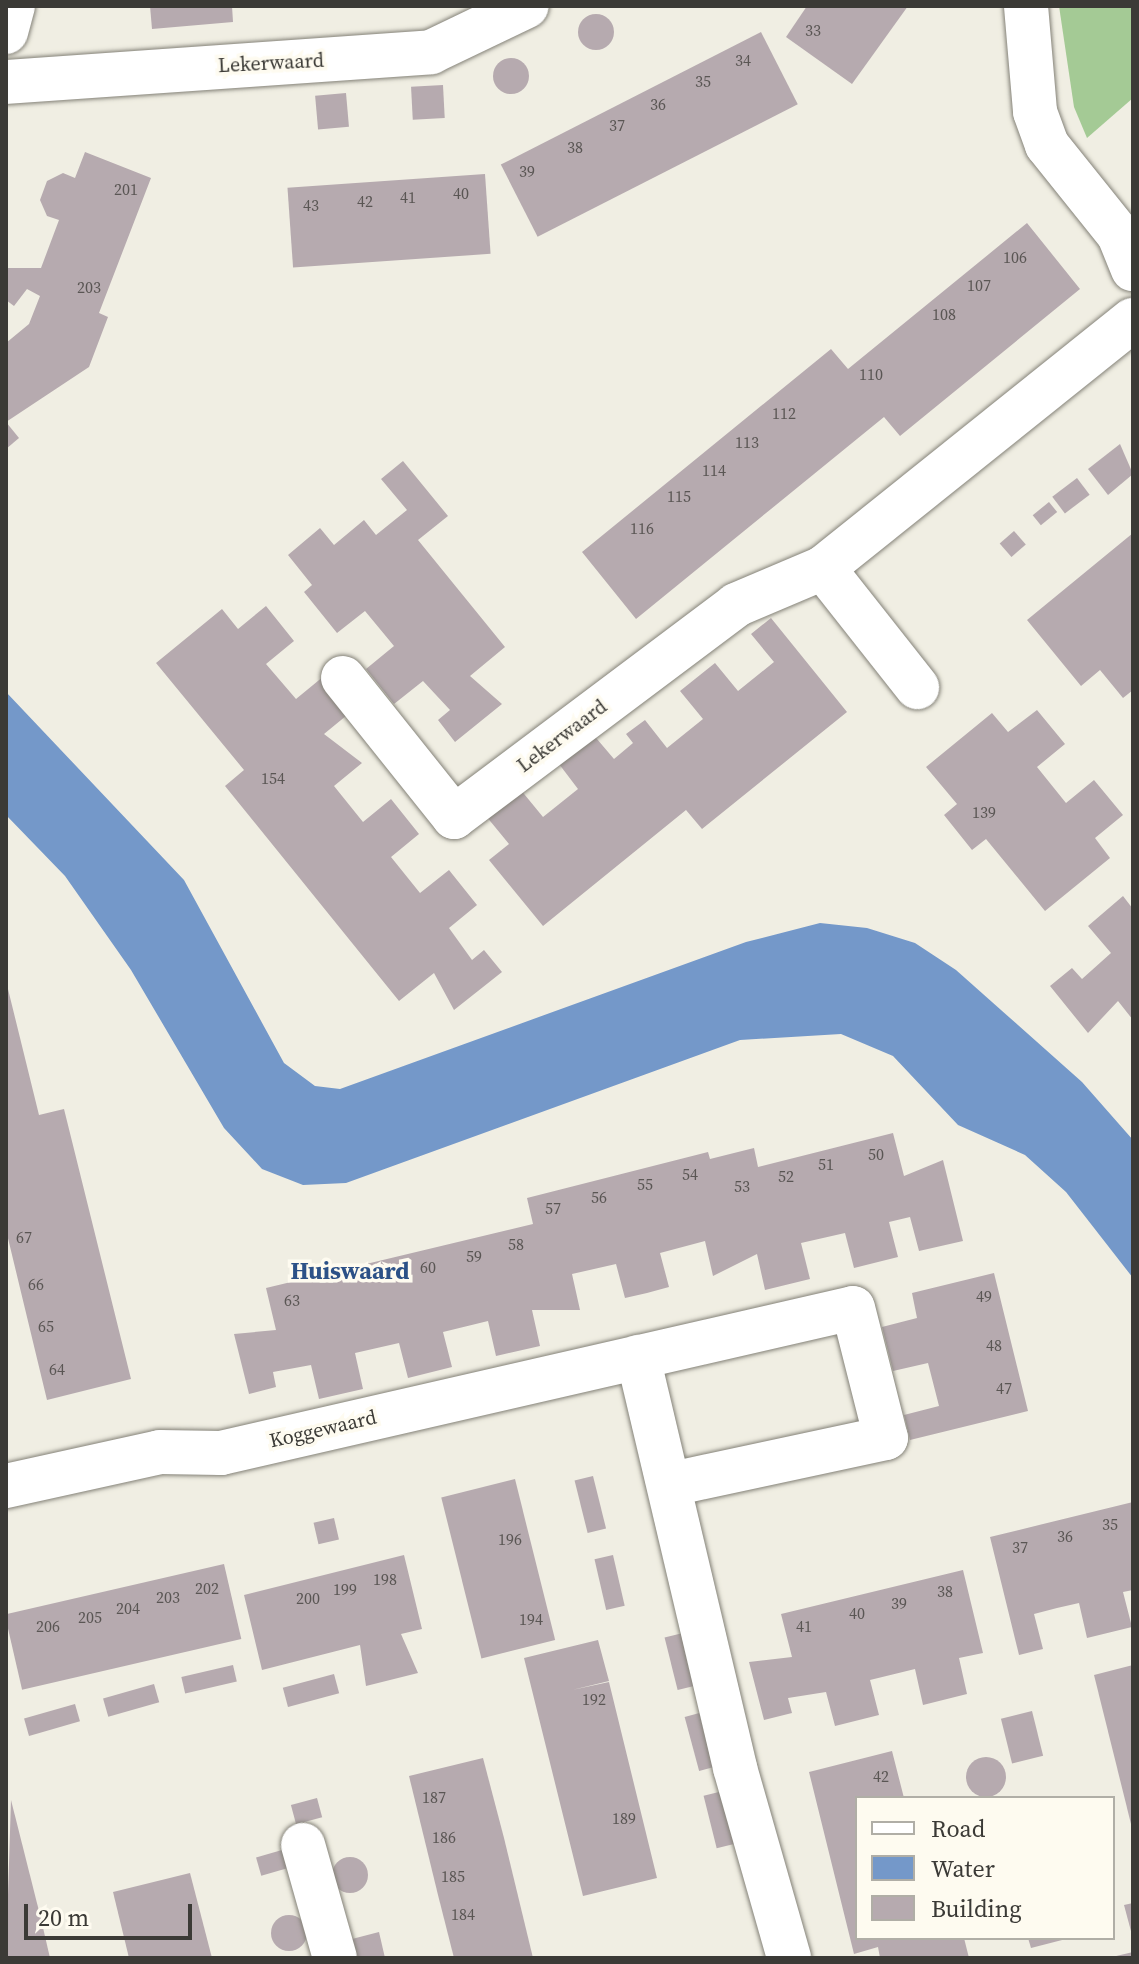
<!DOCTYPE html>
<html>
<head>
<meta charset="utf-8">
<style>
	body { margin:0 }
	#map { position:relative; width:1139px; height:1964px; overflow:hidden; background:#f0eee3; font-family:"Source Serif 4",serif }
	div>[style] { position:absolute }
	.green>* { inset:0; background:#a4ca95 }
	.water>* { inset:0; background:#7498c9 }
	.building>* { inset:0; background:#b6aaaf; transform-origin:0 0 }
	.round { border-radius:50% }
	.roads { filter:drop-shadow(0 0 2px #848278) drop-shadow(0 0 2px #848278) }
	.minor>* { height:44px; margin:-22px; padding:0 22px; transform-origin:22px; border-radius:22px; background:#fff }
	span { translate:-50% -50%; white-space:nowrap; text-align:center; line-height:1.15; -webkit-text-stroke:7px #fefbf0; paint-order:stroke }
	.number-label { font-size:16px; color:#5a5654 }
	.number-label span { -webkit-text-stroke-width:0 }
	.street-label { font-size:20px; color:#3b3a36 }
	.quarter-label { font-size:24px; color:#2c5187; font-weight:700 }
	.frame { position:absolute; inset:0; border:8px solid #3b3a36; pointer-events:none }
	.legend { position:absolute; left:855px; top:1796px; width:260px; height:144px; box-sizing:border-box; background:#fefbf0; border:2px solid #b0aea6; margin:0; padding:10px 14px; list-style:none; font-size:24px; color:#3b3a36 }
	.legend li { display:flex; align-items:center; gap:16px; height:40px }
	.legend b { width:40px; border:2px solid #b0aea6 }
	.scale { position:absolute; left:24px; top:1904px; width:168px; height:36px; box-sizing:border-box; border:4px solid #3b3a36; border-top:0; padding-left:10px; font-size:24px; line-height:28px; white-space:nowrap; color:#3b3a36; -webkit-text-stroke:6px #fefbf0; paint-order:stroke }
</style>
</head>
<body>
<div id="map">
	<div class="green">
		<i style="clip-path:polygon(1059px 6px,1133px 6px,1133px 98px,1087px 138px,1074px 107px)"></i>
	</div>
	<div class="water">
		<i style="clip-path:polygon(6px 692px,184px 880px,284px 1063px,315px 1086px,340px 1089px,746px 942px,820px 923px,867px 928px,915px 943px,956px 970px,1082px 1082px,1133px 1140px,1133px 1278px,1066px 1192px,1025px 1155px,958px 1125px,893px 1056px,841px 1034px,740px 1040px,346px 1183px,303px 1185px,262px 1169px,224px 1128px,131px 970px,65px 876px,6px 815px)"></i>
	</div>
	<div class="building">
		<i style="clip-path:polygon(150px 6px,232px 6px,233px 22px,152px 29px)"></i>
		<i style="clip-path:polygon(807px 6px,908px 6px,852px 84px,786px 37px)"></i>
		<i class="round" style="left:578px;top:14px;width:36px;height:36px"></i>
		<i style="left:761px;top:32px;width:81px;height:292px;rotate:63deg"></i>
		<i class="round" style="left:493px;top:58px;width:36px;height:36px"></i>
		<i style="left:443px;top:85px;width:33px;height:32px;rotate:87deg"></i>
		<i style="left:346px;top:93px;width:34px;height:31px;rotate:85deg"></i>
		<i style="clip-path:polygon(85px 152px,151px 178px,99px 313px,108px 317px,89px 367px,6px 422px,6px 343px,29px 324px,40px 296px,27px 289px,14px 306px,6px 300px,6px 268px,41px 268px,59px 220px,47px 216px,40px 200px,47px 181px,63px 173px,75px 178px)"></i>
		<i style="left:485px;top:174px;width:80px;height:198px;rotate:86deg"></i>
		<i style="clip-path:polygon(1027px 223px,1080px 289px,900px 436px,884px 417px,636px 619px,582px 552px,831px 349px,848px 369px)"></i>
		<i style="clip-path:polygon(6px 422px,19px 438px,6px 449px)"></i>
		<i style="clip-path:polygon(1120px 444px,1133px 474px,1108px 495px,1088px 469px)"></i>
		<i style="clip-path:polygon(403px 461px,448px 516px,418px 540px,505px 647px,470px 676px,502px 704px,455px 742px,438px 720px,450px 710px,423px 681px,394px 704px,366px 669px,394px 646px,365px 611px,337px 633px,304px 592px,312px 585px,288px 555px,320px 528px,334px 545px,364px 520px,376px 535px,407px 510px,381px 479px)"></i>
		<i style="left:1077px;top:478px;width:21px;height:31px;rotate:53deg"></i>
		<i style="left:1049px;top:502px;width:13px;height:21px;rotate:51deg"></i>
		<i style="left:1014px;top:531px;width:18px;height:19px;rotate:49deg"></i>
		<i style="clip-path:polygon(1133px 533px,1133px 690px,1123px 698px,1100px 670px,1081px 686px,1027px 620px)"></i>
		<i style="clip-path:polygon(266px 606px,294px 641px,266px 664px,296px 699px,324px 676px,352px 711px,324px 734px,362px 763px,334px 786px,363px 822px,391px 799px,419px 834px,391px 857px,420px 893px,449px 870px,477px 905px,449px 928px,472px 960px,484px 950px,502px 972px,454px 1010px,434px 973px,399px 1001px,225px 786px,244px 770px,156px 663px,222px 609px,238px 629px)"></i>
		<i style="clip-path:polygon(771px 618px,847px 712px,702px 829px,686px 810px,543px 926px,489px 860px,509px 844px,486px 816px,520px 789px,543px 817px,578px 789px,556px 760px,591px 732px,614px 759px,633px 743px,626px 734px,645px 720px,667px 748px,703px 719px,680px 691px,715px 663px,738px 691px,774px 662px,751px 634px)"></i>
		<i style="clip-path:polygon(1037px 710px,1065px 744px,1037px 767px,1066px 803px,1094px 780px,1123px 815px,1095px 838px,1110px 858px,1045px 911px,986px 839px,972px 850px,944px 815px,957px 804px,926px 767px,992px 713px,1008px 732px)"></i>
		<i style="clip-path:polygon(1123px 896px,1133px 909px,1133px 1020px,1118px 1001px,1088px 1033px,1050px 986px,1072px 968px,1082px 979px,1111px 953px,1088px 926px)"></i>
		<i style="clip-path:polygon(7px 985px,39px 1115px,64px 1109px,131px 1379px,47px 1400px,6px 1230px)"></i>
		<i style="clip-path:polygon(893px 1133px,904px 1176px,943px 1160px,963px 1241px,919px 1251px,910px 1217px,889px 1222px,898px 1257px,854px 1268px,845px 1233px,801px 1243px,810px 1279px,765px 1290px,757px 1254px,713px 1276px,705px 1241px,660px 1253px,669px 1287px,647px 1293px,625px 1298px,616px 1264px,572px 1274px,580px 1310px,532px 1310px,540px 1346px,496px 1356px,488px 1321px,443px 1332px,452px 1367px,408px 1378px,399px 1343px,355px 1353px,363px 1389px,319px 1399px,311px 1365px,273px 1372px,276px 1387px,249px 1394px,234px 1334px,276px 1330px,266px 1288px,533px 1224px,527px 1198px,708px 1152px,710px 1159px,754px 1148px,758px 1167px)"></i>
		<i style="clip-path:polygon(994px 1273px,1028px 1411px,910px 1440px,904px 1415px,939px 1406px,928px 1363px,893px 1371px,882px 1327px,917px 1318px,912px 1293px)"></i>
		<i style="left:593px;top:1476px;width:54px;height:19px;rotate:76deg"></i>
		<i style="left:515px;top:1479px;width:166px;height:76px;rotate:76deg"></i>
		<i style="clip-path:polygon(1133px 1502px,1133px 1590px,1123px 1592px,1132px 1627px,1087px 1638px,1079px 1603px,1057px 1608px,1034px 1614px,1043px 1649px,1019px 1655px,990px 1537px)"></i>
		<i style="left:334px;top:1518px;width:22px;height:21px;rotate:77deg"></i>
		<i style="clip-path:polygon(404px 1555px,422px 1629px,401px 1634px,418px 1673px,366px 1686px,360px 1645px,262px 1670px,244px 1595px)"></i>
		<i style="left:613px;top:1555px;width:52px;height:19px;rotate:77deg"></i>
		<i style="left:224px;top:1564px;width:77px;height:225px;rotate:77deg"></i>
		<i style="clip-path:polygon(963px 1570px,983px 1653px,959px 1658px,967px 1694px,923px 1705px,915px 1669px,870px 1680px,879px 1715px,835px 1726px,826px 1692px,788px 1698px,792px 1713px,764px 1720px,749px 1662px,792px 1657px,781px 1614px)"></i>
		<i style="left:683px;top:1633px;width:54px;height:19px;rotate:76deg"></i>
		<i style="clip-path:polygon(598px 1640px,609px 1681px,572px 1690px,609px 1682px,657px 1878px,583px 1896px,524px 1658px)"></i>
		<i style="left:233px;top:1665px;width:17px;height:53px;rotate:77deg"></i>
		<i style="clip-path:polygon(1133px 1665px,1133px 1828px,1132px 1828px,1094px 1675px)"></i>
		<i style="left:334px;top:1674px;width:20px;height:53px;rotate:75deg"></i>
		<i style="left:154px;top:1684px;width:19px;height:53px;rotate:74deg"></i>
		<i style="left:75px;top:1704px;width:18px;height:53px;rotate:74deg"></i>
		<i style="left:1032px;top:1711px;width:46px;height:32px;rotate:76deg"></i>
		<i style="left:703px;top:1712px;width:56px;height:19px;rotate:75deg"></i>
		<i style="clip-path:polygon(892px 1751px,904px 1798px,857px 1798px,857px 1938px,964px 1938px,969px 1958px,880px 1958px,878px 1947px,854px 1954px,809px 1772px)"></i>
		<i class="round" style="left:966px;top:1757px;width:40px;height:40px"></i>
		<i style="clip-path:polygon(483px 1758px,504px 1838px,533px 1958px,454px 1958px,438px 1895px,409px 1776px)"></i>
		<i style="left:723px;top:1791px;width:54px;height:20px;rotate:76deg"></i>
		<i style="left:317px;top:1798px;width:20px;height:27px;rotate:75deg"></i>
		<i style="clip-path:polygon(11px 1800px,41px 1919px,50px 1958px,6px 1958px)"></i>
		<i style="left:282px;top:1850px;width:19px;height:27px;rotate:74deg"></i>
		<i class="round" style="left:332px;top:1857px;width:36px;height:36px"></i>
		<i style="clip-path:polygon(190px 1873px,212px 1958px,129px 1958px,113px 1892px)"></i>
		<i style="clip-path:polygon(1133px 1903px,1133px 1935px,1132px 1935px,1124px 1905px)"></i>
		<i class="round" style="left:271px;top:1915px;width:36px;height:36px"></i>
		<i style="clip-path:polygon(379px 1932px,385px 1958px,357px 1958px,352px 1939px)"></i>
		<i style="clip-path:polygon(1028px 1938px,1066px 1938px,1066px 1939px,1031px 1948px)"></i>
		<i style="clip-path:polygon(1133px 1952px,1133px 1958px,1112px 1958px,1112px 1957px)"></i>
	</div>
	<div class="roads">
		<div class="minor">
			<i style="left:1026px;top:6px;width:106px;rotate:85.1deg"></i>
			<i style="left:1035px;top:112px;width:35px;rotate:70deg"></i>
			<i style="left:1047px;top:145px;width:115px;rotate:51.3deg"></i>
			<i style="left:1119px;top:235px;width:37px;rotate:68deg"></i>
			<i style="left:6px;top:32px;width:27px;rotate:-75deg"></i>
			<i style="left:6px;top:82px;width:426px;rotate:-4deg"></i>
			<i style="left:431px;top:52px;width:106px;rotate:-25.6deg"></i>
			<i style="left:823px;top:568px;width:152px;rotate:51.7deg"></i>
			<i style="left:343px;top:678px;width:178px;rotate:51.4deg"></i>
			<i style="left:454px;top:817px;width:353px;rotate:-36.9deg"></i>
			<i style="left:736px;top:605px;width:95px;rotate:-23deg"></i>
			<i style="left:823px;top:568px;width:397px;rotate:-38.7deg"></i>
			<i style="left:638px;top:1357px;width:422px;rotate:76.7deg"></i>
			<i style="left:735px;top:1768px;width:198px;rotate:74.1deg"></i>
			<i style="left:6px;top:1486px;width:158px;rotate:-12.4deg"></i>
			<i style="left:160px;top:1452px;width:61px;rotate:0.9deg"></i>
			<i style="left:221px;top:1453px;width:648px;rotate:-12.92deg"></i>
			<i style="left:853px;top:1308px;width:134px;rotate:75.8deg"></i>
			<i style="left:886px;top:1438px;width:219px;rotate:167.9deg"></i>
			<i style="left:303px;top:1845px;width:117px;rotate:74.2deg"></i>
		</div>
	</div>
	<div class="number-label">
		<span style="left:813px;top:30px">33</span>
		<span style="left:743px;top:60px">34</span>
		<span style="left:703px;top:81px">35</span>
		<span style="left:658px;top:104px">36</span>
		<span style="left:617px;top:125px">37</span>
		<span style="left:575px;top:147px">38</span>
		<span style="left:527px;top:171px">39</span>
		<span style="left:126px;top:189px">201</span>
		<span style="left:461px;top:193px">40</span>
		<span style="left:408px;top:197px">41</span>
		<span style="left:365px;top:201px">42</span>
		<span style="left:311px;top:205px">43</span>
		<span style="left:1015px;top:257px">106</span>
		<span style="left:979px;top:285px">107</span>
		<span style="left:89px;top:287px">203</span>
		<span style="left:944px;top:314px">108</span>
		<span style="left:871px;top:374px">110</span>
		<span style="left:784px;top:413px">112</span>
		<span style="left:747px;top:442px">113</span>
		<span style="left:714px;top:470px">114</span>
		<span style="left:679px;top:496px">115</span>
		<span style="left:642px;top:528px">116</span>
		<span style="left:273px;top:778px">154</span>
		<span style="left:984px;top:812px">139</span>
		<span style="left:876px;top:1154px">50</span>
		<span style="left:826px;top:1164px">51</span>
		<span style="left:690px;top:1174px">54</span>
		<span style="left:786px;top:1176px">52</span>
		<span style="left:645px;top:1184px">55</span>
		<span style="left:742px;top:1186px">53</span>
		<span style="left:599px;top:1197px">56</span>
		<span style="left:553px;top:1208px">57</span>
		<span style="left:24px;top:1237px">67</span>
		<span style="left:516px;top:1244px">58</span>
		<span style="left:474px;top:1256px">59</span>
		<span style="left:428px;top:1267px">60</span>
		<span style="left:36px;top:1284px">66</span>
		<span style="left:984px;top:1296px">49</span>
		<span style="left:292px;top:1300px">63</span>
		<span style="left:46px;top:1326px">65</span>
		<span style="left:994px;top:1345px">48</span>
		<span style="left:57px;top:1369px">64</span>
		<span style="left:1004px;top:1388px">47</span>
		<span style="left:1110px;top:1524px">35</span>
		<span style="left:1065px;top:1536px">36</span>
		<span style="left:510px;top:1539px">196</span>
		<span style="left:1020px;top:1547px">37</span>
		<span style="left:385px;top:1579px">198</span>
		<span style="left:207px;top:1588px">202</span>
		<span style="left:345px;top:1589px">199</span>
		<span style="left:945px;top:1591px">38</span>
		<span style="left:168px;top:1597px">203</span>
		<span style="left:308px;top:1598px">200</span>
		<span style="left:899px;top:1603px">39</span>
		<span style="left:128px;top:1608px">204</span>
		<span style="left:857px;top:1613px">40</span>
		<span style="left:90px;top:1617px">205</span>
		<span style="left:531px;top:1619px">194</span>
		<span style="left:48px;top:1626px">206</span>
		<span style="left:804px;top:1626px">41</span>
		<span style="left:594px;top:1699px">192</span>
		<span style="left:881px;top:1776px">42</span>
		<span style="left:434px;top:1797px">187</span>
		<span style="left:624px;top:1818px">189</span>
		<span style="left:444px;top:1837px">186</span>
		<span style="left:453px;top:1876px">185</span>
		<span style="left:463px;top:1914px">184</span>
	</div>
	<div class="street-label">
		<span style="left:271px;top:63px;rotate:-3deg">Lekerwaard</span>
		<span style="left:562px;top:736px;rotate:-37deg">Lekerwaard</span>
		<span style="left:323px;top:1429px;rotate:-13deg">Koggewaard</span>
	</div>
	<div class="quarter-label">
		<span style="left:350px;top:1271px">Huiswaard</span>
	</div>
	<div class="frame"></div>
	<ul class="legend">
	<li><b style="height:10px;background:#fff"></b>Road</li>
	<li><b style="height:22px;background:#7498c9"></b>Water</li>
	<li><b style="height:22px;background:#b6aaaf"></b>Building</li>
	</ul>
	<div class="scale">20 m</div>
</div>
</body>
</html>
